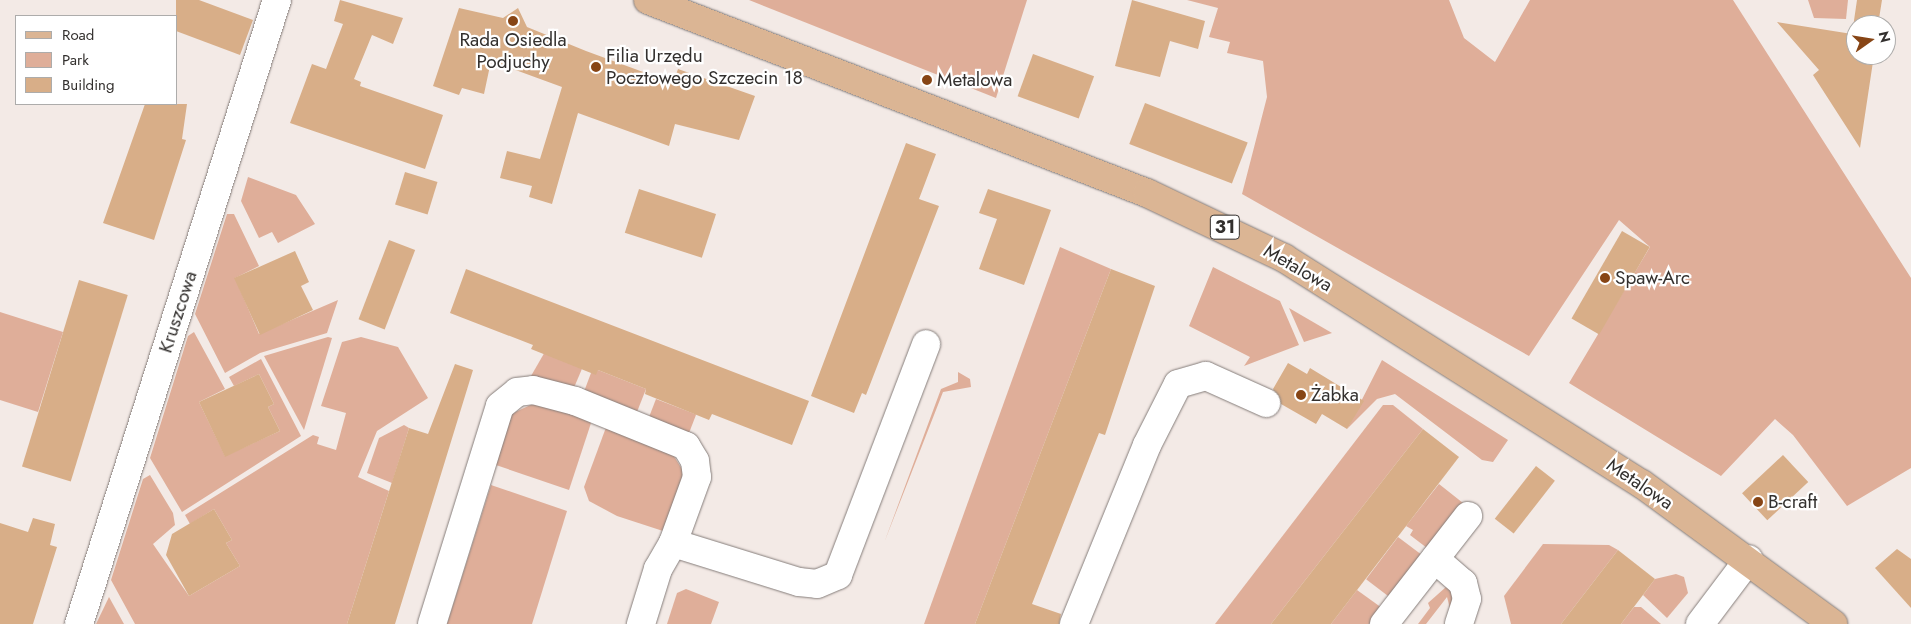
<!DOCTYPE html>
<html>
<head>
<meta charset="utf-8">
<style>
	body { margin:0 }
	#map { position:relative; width:1911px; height:624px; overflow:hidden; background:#f3eae6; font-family:Jost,sans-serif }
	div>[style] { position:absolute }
	.green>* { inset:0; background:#dfae99; transform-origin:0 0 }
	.building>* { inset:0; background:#d8ae88; transform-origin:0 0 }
	.roads { filter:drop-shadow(0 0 1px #857d7a) drop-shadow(0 0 1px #857d7a) }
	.minor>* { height:28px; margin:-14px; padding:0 14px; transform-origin:14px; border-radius:14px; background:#fff }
	.major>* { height:28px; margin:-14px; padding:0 14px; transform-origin:14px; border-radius:14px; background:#dbb594 }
	.dots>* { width:14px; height:14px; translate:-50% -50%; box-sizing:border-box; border:2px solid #fff; border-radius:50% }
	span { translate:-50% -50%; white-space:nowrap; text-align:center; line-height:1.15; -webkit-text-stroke:4.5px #fff; paint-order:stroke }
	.shield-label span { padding:1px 4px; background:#fff; border:1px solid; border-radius:4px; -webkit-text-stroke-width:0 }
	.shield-label { font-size:18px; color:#33302e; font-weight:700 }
	.poi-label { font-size:19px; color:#33302e }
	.left { translate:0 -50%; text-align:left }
	.street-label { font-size:19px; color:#33302e }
	.legend { position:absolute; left:15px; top:15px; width:162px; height:90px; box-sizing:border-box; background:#fff; border:1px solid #adacab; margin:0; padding:6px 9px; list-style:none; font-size:15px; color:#33302e }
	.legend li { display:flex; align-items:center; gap:10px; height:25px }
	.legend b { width:25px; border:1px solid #adacab }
	.north { position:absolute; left:1846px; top:15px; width:50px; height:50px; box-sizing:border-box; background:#fff; border:1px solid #adacab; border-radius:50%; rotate:77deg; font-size:14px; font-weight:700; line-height:20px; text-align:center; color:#33302e }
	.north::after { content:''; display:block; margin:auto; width:18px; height:22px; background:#874515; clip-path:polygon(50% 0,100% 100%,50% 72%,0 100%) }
</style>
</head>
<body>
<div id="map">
	<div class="green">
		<i style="clip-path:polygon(749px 0,1027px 0,996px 98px)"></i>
		<i style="clip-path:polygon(1449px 0,1464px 38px,1495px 62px,1530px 0,1733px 0,1911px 278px,1911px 468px,1847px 506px,1793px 435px,1775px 419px,1721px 476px,1569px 383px,1650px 247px,1619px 220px,1529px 356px,1242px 194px,1267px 97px,1263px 61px,1227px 53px,1230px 42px,1209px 37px,1218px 8px,1187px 0)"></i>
		<i style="clip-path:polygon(1808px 0,1848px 0,1846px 19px,1814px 18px)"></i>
		<i style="clip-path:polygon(248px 177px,296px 195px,315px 224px,278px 243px,272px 232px,259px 238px,241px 201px)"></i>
		<i style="clip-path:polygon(227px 214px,234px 214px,259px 266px,235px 278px,259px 334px,338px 300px,327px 333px,260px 353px,225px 373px,195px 314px)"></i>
		<i style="clip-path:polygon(1060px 247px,1111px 269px,975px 624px,924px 624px)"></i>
		<i style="clip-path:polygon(1213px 267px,1280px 301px,1299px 345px,1244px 366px,1250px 357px,1189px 326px)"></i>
		<i style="clip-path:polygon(1289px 308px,1332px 333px,1304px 342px)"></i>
		<i style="clip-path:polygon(0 312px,63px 332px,38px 412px,0 400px)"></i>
		<i style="clip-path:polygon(194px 332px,225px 389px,199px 402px,225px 456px,280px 431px,268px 407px,274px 404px,259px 374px,234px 386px,229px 377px,261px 359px,301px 436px,182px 512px,150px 458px,188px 336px)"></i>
		<i style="clip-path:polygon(328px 337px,332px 338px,304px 430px,264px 356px)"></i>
		<i style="clip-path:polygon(361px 337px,398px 347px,428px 398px,377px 431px,358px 477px,389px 491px,347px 624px,135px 624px,111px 580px,143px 479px,150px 475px,173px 513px,175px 525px,153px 544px,189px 596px,240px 566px,226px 543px,232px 540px,214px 509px,190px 524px,185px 515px,313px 435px,319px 437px,317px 444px,336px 450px,346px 413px,321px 406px,342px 342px)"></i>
		<i style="clip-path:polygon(546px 350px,584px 364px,573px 390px,531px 376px)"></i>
		<i style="clip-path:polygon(1382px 360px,1508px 440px,1493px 462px,1482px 460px,1395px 394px,1377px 399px,1347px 429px)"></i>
		<i style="clip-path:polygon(598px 370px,646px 389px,635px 417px,582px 397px,591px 373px)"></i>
		<i style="clip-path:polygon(958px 372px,970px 379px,971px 387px,943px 392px,884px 543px,941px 389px,958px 382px)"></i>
		<i style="left:656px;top:399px;width:43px;height:25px;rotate:21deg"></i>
		<i style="clip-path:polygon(541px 400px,593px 417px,569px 490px,493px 464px,507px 416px)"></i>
		<i style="clip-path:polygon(1383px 405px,1393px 405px,1423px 429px,1271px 624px,1215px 624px)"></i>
		<i style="clip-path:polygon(608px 422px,672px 453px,682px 469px,684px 477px,663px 531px,617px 516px,589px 501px,584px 487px)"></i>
		<i style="clip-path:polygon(404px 425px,409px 428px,392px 483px,367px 473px,379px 438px)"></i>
		<i style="clip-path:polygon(1439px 484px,1463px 503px,1427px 548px,1410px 535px,1413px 530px,1406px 526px)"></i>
		<i style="clip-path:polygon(491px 485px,567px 511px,532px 624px,447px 624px)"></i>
		<i style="left:1398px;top:537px;width:30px;height:53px;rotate:37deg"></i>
		<i style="clip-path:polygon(1543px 544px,1609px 545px,1618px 550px,1561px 624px,1511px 624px,1504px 596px)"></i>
		<i style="clip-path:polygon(1676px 574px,1684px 577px,1688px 593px,1667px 618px,1643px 595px,1655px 579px)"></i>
		<i style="clip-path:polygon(1446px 587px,1456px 592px,1453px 620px,1447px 597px,1426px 624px,1418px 624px,1430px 608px,1428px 603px)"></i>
		<i style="clip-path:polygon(686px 589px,719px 602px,711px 624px,667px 624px,677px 593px)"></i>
		<i style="clip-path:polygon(1357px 590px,1382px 608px,1369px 624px,1331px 624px)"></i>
		<i style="clip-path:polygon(109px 597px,124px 624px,96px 624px)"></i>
		<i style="clip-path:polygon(1634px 607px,1641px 607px,1661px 624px,1621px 624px)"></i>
	</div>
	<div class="building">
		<i style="clip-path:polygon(176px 0,199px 0,253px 20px,240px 55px,176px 31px)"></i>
		<i style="clip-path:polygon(340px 0,403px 18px,393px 44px,372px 35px,354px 79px,361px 82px,360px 86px,443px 115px,425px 169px,290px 123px,312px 64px,326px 69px,343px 24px,334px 21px)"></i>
		<i style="clip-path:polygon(1132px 0,1205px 21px,1198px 49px,1170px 41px,1160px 77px,1115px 66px)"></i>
		<i style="clip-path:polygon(1857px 0,1882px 0,1878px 25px,1856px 25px,1856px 55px,1874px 55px,1860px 148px,1813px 75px,1819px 70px,1777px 22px,1852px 34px)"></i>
		<i style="clip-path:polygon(459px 8px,503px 18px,518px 8px,527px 27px,586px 51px,673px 83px,678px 69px,755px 96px,739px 140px,675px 124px,669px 146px,578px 113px,552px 204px,529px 197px,532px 186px,500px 178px,507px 151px,540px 159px,562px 87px,491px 61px,484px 94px,462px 88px,459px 95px,433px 86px)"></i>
		<i style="left:1033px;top:54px;width:65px;height:45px;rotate:20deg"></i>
		<i style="left:1145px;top:103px;width:110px;height:44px;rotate:21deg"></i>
		<i style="clip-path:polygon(145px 104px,187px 104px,182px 139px,186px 140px,154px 240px,103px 223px)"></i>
		<i style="clip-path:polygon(906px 143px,936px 154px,919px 199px,939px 206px,866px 395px,862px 393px,854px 413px,811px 396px)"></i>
		<i style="left:405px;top:172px;width:34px;height:34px;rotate:17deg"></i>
		<i style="left:639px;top:189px;width:81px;height:46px;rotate:18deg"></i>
		<i style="clip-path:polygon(988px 189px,1051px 210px,1024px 285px,979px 269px,997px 219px,979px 213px)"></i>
		<i style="left:1622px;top:231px;width:32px;height:101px;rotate:30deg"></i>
		<i style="left:389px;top:240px;width:28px;height:85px;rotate:21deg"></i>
		<i style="clip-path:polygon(295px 251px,309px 282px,301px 286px,313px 310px,260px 335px,234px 278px)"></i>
		<i style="clip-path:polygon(466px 269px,809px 401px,792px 445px,712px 414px,709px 420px,645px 394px,646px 389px,598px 370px,596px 375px,531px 349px,533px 345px,450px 313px)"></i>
		<i style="clip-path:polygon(1111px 269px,1155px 286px,1105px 435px,1099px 433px,1032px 604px,1061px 614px,1059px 624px,975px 624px)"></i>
		<i style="left:79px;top:280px;width:51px;height:195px;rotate:17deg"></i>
		<i style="clip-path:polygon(1288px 363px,1307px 374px,1310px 368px,1364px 401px,1347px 429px,1322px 414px,1316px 424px,1281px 404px,1273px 389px)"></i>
		<i style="clip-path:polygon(455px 364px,473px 370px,395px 624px,347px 624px,409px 428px,428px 434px)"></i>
		<i style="clip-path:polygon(259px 374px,274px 404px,268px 407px,280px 431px,225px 457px,199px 402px)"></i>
		<i style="clip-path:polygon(1423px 429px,1459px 457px,1331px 624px,1271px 624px)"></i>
		<i style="left:1783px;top:455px;width:37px;height:56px;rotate:47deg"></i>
		<i style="left:1536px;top:466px;width:24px;height:67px;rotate:38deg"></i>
		<i style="clip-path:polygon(214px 509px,232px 540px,226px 543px,240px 566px,189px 596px,166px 555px,172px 534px)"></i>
		<i style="clip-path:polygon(33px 518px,55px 524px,50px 545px,57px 547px,33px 624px,0 624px,0 523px,28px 532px)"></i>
		<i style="clip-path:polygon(1897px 549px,1911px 559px,1911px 608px,1875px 568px)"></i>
		<i style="clip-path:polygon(1618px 550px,1655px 579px,1621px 624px,1561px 624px)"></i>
	</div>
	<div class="roads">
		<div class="minor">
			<i style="left:673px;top:543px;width:132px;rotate:17.2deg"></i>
			<i style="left:799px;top:582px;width:18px;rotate:6deg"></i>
			<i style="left:817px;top:584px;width:23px;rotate:-23deg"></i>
			<i style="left:838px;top:575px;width:247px;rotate:-69.1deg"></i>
			<i style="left:1435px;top:559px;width:37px;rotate:41deg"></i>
			<i style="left:1463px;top:583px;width:16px;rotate:76deg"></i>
			<i style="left:1467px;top:599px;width:26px;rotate:108deg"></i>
			<i style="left:79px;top:624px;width:655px;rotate:-72.4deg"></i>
			<i style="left:432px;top:624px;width:228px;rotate:-72.7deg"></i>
			<i style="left:500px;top:406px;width:22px;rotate:-39deg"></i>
			<i style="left:517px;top:392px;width:16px;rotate:-7deg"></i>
			<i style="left:533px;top:390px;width:43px;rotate:14.7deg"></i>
			<i style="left:575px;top:401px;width:120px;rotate:22.1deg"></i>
			<i style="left:686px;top:446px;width:17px;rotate:59deg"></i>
			<i style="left:695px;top:461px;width:16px;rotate:83deg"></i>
			<i style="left:697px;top:477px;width:70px;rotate:110deg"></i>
			<i style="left:673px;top:543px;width:30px;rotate:120deg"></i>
			<i style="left:658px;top:569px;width:58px;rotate:107.2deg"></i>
			<i style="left:1074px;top:624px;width:193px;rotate:-67.8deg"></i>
			<i style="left:1147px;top:445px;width:68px;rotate:-63.1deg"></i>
			<i style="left:1178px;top:384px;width:29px;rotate:-16deg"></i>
			<i style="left:1206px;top:376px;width:66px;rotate:24.2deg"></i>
			<i style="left:1384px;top:624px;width:137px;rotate:-52.1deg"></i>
			<i style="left:1700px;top:624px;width:81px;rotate:-53deg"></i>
		</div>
		<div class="major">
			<i style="left:648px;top:0;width:535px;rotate:21.15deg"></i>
			<i style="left:1147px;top:193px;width:152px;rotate:25.4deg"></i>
			<i style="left:1284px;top:258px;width:423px;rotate:32.3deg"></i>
			<i style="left:1642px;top:484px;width:237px;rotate:36.2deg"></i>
		</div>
	</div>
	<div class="dots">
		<i style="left:513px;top:21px;background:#874515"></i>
		<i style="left:596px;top:67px;background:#874515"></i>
		<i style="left:927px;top:80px;background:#874515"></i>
		<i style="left:1605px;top:278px;background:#874515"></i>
		<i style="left:1301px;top:395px;background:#874515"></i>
		<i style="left:1758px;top:502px;background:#874515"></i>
	</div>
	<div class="shield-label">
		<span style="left:1225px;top:227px">31</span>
	</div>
	<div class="poi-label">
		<span style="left:513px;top:51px">Rada Osiedla<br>Podjuchy</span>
		<span class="left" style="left:606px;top:67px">Filia Urzędu<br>Pocztowego Szczecin 18</span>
		<span class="left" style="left:937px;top:80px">Metalowa</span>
		<span class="left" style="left:1615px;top:278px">Spaw-Arc</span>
		<span class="left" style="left:1311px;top:395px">Żabka</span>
		<span class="left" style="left:1768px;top:502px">B-craft</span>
	</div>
	<div class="street-label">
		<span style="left:1298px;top:268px;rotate:30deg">Metalowa</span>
		<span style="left:178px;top:312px;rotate:-72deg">Kruszcowa</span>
		<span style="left:1640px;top:484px;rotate:34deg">Metalowa</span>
	</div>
	<ul class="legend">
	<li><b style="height:6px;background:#dbb594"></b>Road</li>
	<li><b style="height:14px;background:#dfae99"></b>Park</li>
	<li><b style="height:14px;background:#d8ae88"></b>Building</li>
	</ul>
	<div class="north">N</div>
</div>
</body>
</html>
